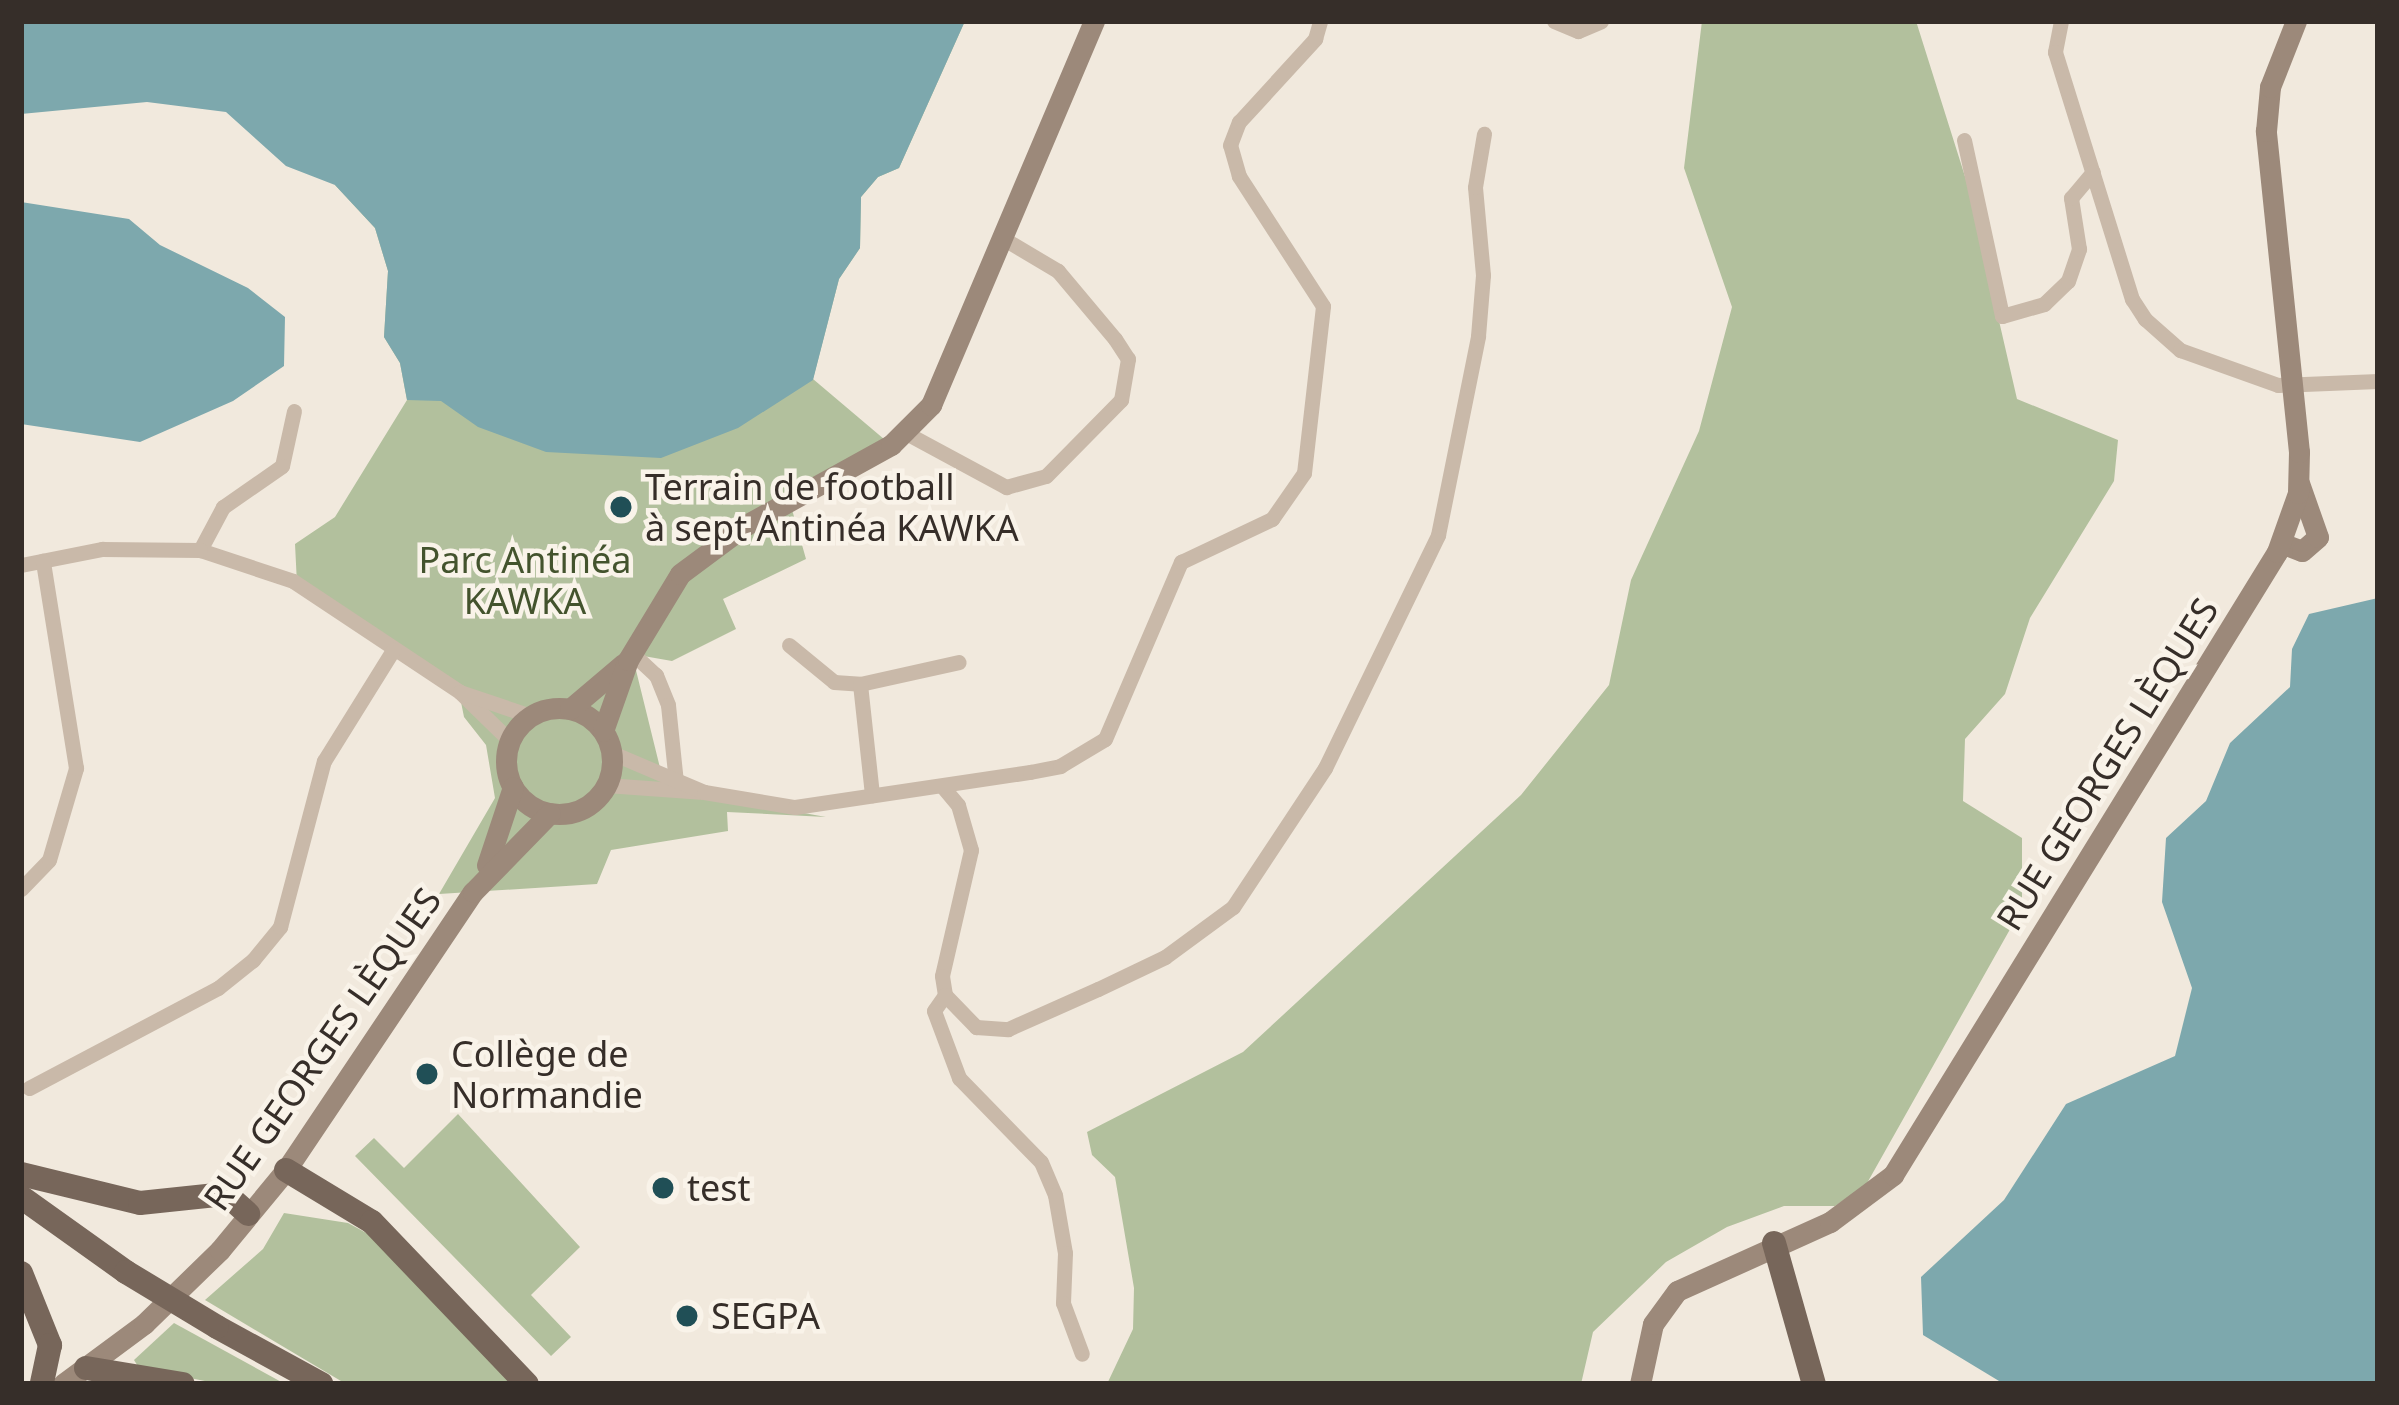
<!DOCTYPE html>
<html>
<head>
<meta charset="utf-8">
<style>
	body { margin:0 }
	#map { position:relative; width:2399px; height:1405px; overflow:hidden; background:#f1e9dd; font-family:"Noto Sans",sans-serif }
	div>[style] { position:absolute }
	.green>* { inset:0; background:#b2c09d }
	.water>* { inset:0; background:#7da8ad }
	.minor>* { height:15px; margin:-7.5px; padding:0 7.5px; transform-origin:7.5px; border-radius:7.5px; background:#c9b9a9 }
	.secondary>* { height:21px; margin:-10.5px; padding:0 10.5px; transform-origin:10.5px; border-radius:10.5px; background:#9c897a }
	.secondary>.ring { margin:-10.5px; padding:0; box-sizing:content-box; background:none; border:21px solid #9c897a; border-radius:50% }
	.primary>* { height:24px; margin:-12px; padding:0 12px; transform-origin:12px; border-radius:12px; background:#77665a }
	.primary-bridge>* { height:24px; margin:-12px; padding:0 12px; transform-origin:12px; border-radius:12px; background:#77665a }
	.dots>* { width:33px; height:33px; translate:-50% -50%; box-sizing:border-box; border:6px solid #f9f3e9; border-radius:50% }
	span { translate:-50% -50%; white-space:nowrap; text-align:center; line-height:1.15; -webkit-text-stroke:9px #f9f3e9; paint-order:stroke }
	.poi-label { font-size:36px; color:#362e29 }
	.left { translate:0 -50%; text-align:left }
	.park-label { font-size:36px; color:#43532d }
	.street-label { font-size:36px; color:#362e29 }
	.frame { position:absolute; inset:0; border:24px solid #362e29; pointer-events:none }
</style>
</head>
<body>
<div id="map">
	<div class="green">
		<i style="clip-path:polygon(965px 21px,899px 168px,878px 177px,861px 197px,860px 248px,839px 279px,813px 379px,891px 445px,791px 506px,806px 559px,723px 599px,736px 629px,672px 661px,632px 654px,665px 788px,826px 817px,727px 812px,728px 831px,611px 850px,597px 884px,439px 894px,495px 798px,486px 745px,464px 717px,459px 692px,297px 584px,295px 544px,335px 517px,407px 400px,400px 363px,384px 337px,388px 271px,375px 228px,335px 185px)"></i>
		<i style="clip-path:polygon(1702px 21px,1916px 21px,1968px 186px,2017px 399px,2118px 440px,2114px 481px,2030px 618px,2005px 694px,1965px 739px,1963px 801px,2022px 838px,2022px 908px,1866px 1185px,1835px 1206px,1784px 1206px,1727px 1227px,1666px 1262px,1593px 1332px,1581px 1384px,1107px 1384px,1133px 1329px,1134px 1288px,1115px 1177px,1092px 1155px,1087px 1132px,1243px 1052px,1521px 795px,1609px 685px,1631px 580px,1699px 431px,1732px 307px,1684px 168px)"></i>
		<i style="clip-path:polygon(458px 1114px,580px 1247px,531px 1295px,571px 1337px,551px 1356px,355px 1156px,374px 1138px,404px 1168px)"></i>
		<i style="clip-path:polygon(284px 1213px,348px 1223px,385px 1243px,514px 1384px,346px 1384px,205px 1300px,263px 1249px)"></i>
		<i style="clip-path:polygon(174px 1323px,285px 1384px,220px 1384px,139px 1368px,134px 1360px)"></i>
	</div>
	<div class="water">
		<i style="clip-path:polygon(21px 21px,965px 21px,899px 168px,878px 177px,861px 197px,860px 248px,839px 279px,813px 380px,738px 428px,661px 458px,546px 452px,478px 427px,441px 401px,407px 400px,400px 363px,384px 337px,388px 271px,375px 228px,335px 185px,286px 166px,226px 112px,147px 102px,21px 114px)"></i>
		<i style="clip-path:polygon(21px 202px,129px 219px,160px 245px,248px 288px,285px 317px,284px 366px,233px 401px,140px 442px,21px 424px)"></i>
		<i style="clip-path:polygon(2378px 598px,2378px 1384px,2004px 1384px,1923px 1335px,1921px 1277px,2004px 1200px,2066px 1104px,2175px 1056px,2192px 988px,2162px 902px,2166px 838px,2206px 801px,2230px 743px,2290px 687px,2292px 649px,2309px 614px)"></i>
	</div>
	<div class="minor">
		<i style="left:1554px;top:21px;width:26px;rotate:23deg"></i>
		<i style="left:1578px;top:31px;width:25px;rotate:-23deg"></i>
		<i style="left:2061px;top:21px;width:32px;rotate:101deg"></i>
		<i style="left:2055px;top:52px;width:259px;rotate:72.7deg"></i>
		<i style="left:2132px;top:299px;width:24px;rotate:57deg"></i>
		<i style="left:2145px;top:319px;width:47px;rotate:41.5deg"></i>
		<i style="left:2180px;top:350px;width:104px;rotate:19.7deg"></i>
		<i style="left:2278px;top:385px;width:100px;rotate:-2.3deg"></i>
		<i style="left:1964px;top:140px;width:180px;rotate:77.8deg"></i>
		<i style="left:2002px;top:316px;width:44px;rotate:-15.9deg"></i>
		<i style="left:2044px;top:304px;width:33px;rotate:-44deg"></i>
		<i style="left:2068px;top:281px;width:34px;rotate:-71deg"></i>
		<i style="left:2079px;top:249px;width:52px;rotate:-98.9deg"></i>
		<i style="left:2071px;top:198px;width:34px;rotate:-50deg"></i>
		<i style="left:294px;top:411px;width:56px;rotate:102.3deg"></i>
		<i style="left:282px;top:466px;width:72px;rotate:145.2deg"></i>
		<i style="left:223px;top:507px;width:49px;rotate:118.1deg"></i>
		<i style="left:200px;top:550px;width:98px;rotate:18.4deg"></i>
		<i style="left:293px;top:581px;width:201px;rotate:33.6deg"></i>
		<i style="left:906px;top:433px;width:114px;rotate:28.4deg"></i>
		<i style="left:1006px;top:487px;width:41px;rotate:-15.4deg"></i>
		<i style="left:1046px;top:476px;width:107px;rotate:-45.4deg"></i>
		<i style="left:1121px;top:400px;width:42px;rotate:-80.3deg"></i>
		<i style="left:1128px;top:359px;width:24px;rotate:-123deg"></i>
		<i style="left:1115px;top:339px;width:89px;rotate:-130deg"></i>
		<i style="left:1058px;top:271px;width:63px;rotate:-149.3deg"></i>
		<i style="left:21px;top:565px;width:83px;rotate:-11.2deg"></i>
		<i style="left:102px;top:549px;width:98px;rotate:0.6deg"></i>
		<i style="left:789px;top:645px;width:58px;rotate:39.4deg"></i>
		<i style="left:834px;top:682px;width:26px;rotate:4deg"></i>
		<i style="left:860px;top:684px;width:101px;rotate:-12.5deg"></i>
		<i style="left:632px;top:653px;width:33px;rotate:43deg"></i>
		<i style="left:656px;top:675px;width:32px;rotate:68deg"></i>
		<i style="left:668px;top:705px;width:77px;rotate:84.1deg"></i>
		<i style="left:860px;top:684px;width:112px;rotate:83.8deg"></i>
		<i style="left:510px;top:741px;width:70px;rotate:-135.6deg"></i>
		<i style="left:460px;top:692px;width:75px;rotate:18.7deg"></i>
		<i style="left:606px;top:785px;width:98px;rotate:4.1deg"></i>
		<i style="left:704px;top:792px;width:100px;rotate:-157deg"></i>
		<i style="left:942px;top:786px;width:25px;rotate:50deg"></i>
		<i style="left:958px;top:805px;width:47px;rotate:73.9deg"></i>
		<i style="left:971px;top:850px;width:129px;rotate:103deg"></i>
		<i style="left:942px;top:976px;width:19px;rotate:81deg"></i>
		<i style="left:945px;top:995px;width:45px;rotate:45.9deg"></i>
		<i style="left:976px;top:1027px;width:32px;rotate:4deg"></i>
		<i style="left:1008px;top:1029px;width:98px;rotate:-24deg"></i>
		<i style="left:1098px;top:989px;width:74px;rotate:-25.5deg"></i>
		<i style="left:1165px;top:957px;width:84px;rotate:-36.3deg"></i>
		<i style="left:1233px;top:907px;width:167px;rotate:-56.5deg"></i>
		<i style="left:1325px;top:768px;width:259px;rotate:-64.1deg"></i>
		<i style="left:1438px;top:535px;width:203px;rotate:-78.6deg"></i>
		<i style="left:1478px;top:336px;width:61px;rotate:-85.3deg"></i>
		<i style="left:1483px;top:275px;width:88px;rotate:-95.2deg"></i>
		<i style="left:1475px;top:187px;width:54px;rotate:-80.4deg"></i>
		<i style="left:704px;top:792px;width:92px;rotate:9.4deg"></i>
		<i style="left:795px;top:807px;width:238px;rotate:-8.5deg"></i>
		<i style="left:1030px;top:772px;width:31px;rotate:-11deg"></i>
		<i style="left:1060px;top:766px;width:52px;rotate:-31deg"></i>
		<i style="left:1105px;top:739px;width:193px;rotate:-66.8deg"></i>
		<i style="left:1181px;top:562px;width:101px;rotate:-25.3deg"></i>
		<i style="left:1272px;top:519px;width:56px;rotate:-55.2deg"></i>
		<i style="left:1304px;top:473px;width:168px;rotate:-83.5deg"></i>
		<i style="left:1323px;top:306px;width:155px;rotate:-122.9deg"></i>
		<i style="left:1239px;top:176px;width:32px;rotate:-106deg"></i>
		<i style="left:1230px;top:145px;width:25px;rotate:-69deg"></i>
		<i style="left:1239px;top:122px;width:113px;rotate:-47.5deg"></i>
		<i style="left:1315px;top:39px;width:19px;rotate:-74deg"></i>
		<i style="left:21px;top:889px;width:40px;rotate:-46deg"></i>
		<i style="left:49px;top:860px;width:96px;rotate:-73.6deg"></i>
		<i style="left:76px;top:768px;width:210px;rotate:-99.1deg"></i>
		<i style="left:945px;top:995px;width:19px;rotate:125deg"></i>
		<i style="left:934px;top:1011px;width:72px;rotate:69.5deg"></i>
		<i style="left:959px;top:1078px;width:117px;rotate:45.7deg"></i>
		<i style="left:1041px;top:1162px;width:36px;rotate:67deg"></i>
		<i style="left:1055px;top:1195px;width:59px;rotate:80.2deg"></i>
		<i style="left:1065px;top:1253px;width:50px;rotate:92.3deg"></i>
		<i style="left:1063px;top:1303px;width:54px;rotate:69.6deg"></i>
		<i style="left:29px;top:1088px;width:214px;rotate:-27.9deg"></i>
		<i style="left:218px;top:988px;width:45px;rotate:-38.7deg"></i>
		<i style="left:253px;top:960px;width:43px;rotate:-50.7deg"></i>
		<i style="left:280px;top:927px;width:172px;rotate:-75.2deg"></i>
		<i style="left:324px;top:761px;width:131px;rotate:-58.1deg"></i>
	</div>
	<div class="secondary">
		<i style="left:2281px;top:543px;width:22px;rotate:21deg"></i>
		<i style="left:2302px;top:551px;width:21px;rotate:-41deg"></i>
		<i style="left:2318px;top:537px;width:57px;rotate:-109.4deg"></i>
		<i class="ring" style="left:506px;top:708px;width:85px;height:85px"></i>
		<i style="left:570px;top:709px;width:70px;rotate:-40.3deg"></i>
		<i style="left:603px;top:731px;width:75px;rotate:-70.6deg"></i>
		<i style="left:628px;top:660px;width:100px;rotate:-58.8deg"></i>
		<i style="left:680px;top:574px;width:82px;rotate:-36.6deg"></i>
		<i style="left:746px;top:525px;width:166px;rotate:-28.9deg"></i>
		<i style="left:891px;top:445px;width:57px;rotate:-45deg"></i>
		<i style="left:931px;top:405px;width:417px;rotate:-67deg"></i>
		<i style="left:487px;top:865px;width:82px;rotate:-71.6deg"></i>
		<i style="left:63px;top:1384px;width:101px;rotate:-36.5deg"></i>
		<i style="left:144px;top:1324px;width:106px;rotate:-44.2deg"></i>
		<i style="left:220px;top:1250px;width:104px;rotate:-50.5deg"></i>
		<i style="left:286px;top:1170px;width:335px;rotate:-56.1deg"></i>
		<i style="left:473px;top:892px;width:110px;rotate:-45.7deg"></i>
		<i style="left:1640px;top:1384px;width:61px;rotate:-77.8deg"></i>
		<i style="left:1653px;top:1324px;width:41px;rotate:-54deg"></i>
		<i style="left:1677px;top:1291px;width:168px;rotate:-24.3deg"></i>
		<i style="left:1830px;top:1222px;width:79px;rotate:-36.7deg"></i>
		<i style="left:1893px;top:1175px;width:732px;rotate:-58.35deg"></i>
		<i style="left:2277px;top:552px;width:63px;rotate:-70.4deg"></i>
		<i style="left:2298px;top:493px;width:41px;rotate:-88.6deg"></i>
		<i style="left:2299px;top:452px;width:323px;rotate:-95.9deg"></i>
		<i style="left:2266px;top:131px;width:44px;rotate:-84.8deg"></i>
		<i style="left:2270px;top:87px;width:71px;rotate:-68.5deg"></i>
	</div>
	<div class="primary">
		<i style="left:286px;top:1170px;width:100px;rotate:31.2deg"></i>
		<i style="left:372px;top:1222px;width:224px;rotate:46.3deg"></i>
		<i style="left:21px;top:1174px;width:122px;rotate:13.7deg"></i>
		<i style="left:140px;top:1203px;width:86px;rotate:-6deg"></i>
		<i style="left:226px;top:1194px;width:30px;rotate:42deg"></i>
		<i style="left:21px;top:1197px;width:129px;rotate:35.5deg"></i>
		<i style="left:1774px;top:1243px;width:147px;rotate:74.2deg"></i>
		<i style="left:21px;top:1273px;width:78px;rotate:68.1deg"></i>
		<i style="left:50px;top:1345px;width:40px;rotate:102deg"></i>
		<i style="left:217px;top:1327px;width:119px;rotate:28.7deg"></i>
		<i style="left:86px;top:1368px;width:98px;rotate:9.4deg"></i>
	</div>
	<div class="primary-bridge">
		<i style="left:126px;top:1272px;width:106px;rotate:31.1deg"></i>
	</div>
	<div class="dots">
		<i style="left:621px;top:507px;background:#204f56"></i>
		<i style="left:427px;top:1074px;background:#204f56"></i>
		<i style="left:663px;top:1188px;background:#204f56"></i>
		<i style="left:687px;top:1316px;background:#204f56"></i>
	</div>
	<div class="poi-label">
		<span class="left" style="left:645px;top:507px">Terrain de football<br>à sept Antinéa KAWKA</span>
		<span class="left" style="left:451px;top:1074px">Collège de<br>Normandie</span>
		<span class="left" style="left:687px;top:1188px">test</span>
		<span class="left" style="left:711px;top:1316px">SEGPA</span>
	</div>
	<div class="park-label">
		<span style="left:525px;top:580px">Parc Antinéa<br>KAWKA</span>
	</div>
	<div class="street-label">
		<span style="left:2107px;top:764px;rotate:-58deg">RUE GEORGES LÈQUES</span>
		<span style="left:322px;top:1049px;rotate:-55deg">RUE GEORGES LÈQUES</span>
	</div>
	<div class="frame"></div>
</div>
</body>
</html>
